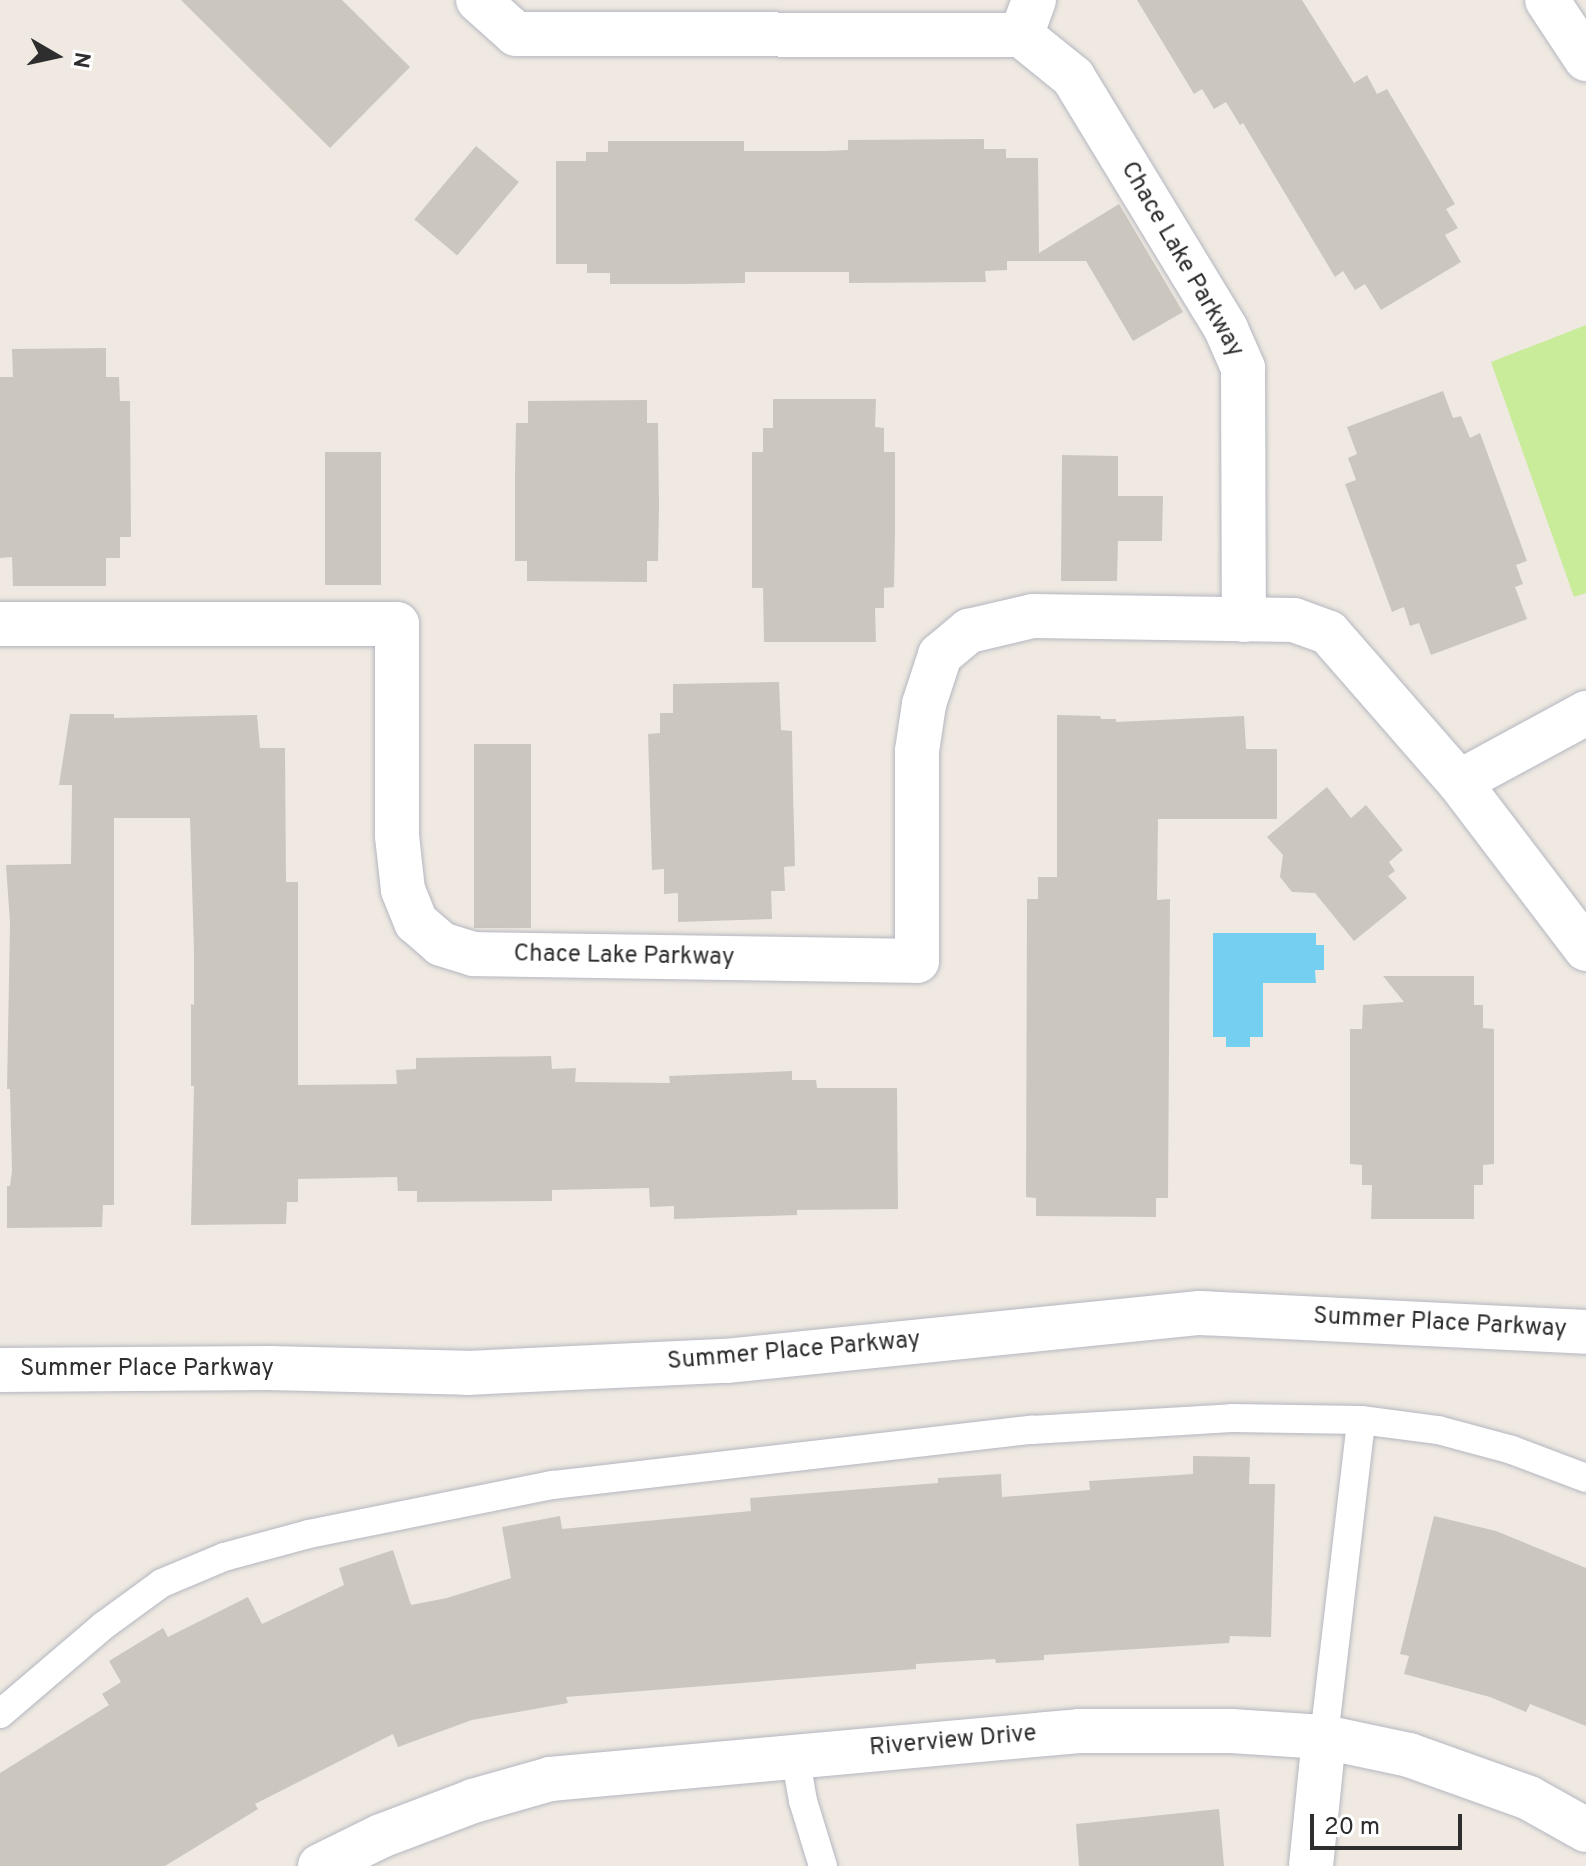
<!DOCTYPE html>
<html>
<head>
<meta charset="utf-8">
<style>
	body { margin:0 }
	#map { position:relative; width:1586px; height:1866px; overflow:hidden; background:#efe9e1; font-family:Overpass,sans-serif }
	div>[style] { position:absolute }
	.pitch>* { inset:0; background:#c9ec9a }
	.water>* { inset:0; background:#75cff0 }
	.building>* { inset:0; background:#cbc7bf; transform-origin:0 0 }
	.roads { filter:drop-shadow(0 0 2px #b4b7c1) drop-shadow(0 0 2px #b4b7c1) }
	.lane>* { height:28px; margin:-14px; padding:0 14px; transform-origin:14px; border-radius:14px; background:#fff }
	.street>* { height:44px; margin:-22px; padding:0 22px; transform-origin:22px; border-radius:22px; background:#fff }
	.secondary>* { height:44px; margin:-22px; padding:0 22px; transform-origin:22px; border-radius:22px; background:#fff }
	span { translate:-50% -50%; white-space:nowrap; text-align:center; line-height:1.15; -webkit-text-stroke:7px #fff; paint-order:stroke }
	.street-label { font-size:24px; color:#2e2e2e }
	.north { position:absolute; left:16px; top:16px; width:80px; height:80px; -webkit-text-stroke:6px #fff; paint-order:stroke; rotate:99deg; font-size:22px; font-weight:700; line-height:32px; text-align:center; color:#2e2e2e }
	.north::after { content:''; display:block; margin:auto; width:28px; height:36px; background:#2e2e2e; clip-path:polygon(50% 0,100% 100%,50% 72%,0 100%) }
	.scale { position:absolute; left:1310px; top:1814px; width:152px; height:36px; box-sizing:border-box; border:4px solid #2e2e2e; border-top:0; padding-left:10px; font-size:24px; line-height:28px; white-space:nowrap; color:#2e2e2e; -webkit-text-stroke:6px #fff; paint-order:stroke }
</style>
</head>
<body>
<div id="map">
	<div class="pitch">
		<i style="clip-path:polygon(1586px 325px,1586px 593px,1574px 597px,1491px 362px)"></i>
	</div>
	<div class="water">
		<i style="clip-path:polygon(1213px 933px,1316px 933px,1316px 945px,1324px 945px,1324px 970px,1315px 970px,1316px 983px,1263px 983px,1263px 1037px,1250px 1037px,1250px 1047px,1226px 1047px,1226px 1037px,1213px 1037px)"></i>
	</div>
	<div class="building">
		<i style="clip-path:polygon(181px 0,342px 0,410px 67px,330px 148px)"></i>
		<i style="clip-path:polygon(1137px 0,1302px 0,1354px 83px,1367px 75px,1377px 94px,1387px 89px,1455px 204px,1446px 209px,1458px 228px,1445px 235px,1461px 262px,1381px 310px,1365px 284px,1355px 290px,1343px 271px,1335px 277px,1243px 123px,1240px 125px,1226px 102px,1214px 109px,1202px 89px,1194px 94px)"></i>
		<i style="clip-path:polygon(984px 139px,984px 149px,1006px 149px,1006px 158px,1038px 158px,1039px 253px,1119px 204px,1183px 312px,1133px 341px,1086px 261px,1007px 261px,1007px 270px,985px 271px,986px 282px,849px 283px,849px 272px,745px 272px,745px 283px,683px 284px,610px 284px,610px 273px,587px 273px,587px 264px,556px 264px,556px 161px,586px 161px,586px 152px,608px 152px,608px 141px,744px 141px,744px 151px,826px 151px,848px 150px,848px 140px)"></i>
		<i style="left:476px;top:146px;width:56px;height:96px;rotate:40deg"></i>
		<i style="clip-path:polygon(106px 348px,106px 377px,119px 377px,120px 401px,130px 401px,131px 537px,120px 537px,120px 558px,106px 558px,106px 586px,13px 586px,12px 557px,0 558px,0 377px,13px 377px,12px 349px)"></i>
		<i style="clip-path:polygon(1443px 391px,1453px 418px,1461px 416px,1470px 438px,1480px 433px,1527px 561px,1516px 565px,1523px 584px,1515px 587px,1527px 619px,1431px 655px,1419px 623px,1410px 626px,1404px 607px,1392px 612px,1345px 484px,1356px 480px,1348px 458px,1357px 454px,1347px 427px)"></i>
		<i style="clip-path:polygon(773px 399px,876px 399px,875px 427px,884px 428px,884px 452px,895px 452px,895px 533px,894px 587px,884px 588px,884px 608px,875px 608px,876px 642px,764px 642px,763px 588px,752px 588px,752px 452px,763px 452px,763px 428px,773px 428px)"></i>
		<i style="clip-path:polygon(647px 400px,647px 423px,658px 423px,659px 507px,658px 561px,647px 561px,647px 582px,527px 581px,527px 561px,515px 561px,515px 473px,516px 423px,528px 423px,528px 401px)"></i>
		<i style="left:381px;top:452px;width:133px;height:56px;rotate:90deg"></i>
		<i style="clip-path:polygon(1062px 455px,1118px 456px,1118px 496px,1163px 496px,1162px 541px,1118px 541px,1117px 581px,1061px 581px)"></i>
		<i style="clip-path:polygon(779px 682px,781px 730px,792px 731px,793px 791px,795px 866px,784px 867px,785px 891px,771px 891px,772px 919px,678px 922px,678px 893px,664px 894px,664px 869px,652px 870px,648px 734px,660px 733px,660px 713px,673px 713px,673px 684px)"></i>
		<i style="clip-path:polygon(70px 714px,114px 714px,114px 718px,257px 715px,260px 748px,285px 748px,286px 882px,298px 882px,298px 1085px,397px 1084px,396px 1070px,416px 1069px,416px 1058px,551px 1056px,552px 1069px,576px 1068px,575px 1082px,670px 1083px,669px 1076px,792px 1071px,792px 1080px,816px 1080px,817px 1088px,897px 1088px,898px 1209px,797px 1210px,797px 1215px,674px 1219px,674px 1206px,650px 1207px,649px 1188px,552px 1190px,552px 1201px,417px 1202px,417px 1191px,398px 1191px,397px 1177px,298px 1179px,298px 1202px,287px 1202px,286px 1224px,191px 1225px,194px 1086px,191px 1086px,191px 1004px,194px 1005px,194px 951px,190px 818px,114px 818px,114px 1205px,103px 1205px,102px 1227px,7px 1228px,7px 1186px,10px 1186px,12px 1171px,10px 1089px,7px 1089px,10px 923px,6px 865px,71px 864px,72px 785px,59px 785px)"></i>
		<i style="clip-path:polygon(1057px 715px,1100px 716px,1101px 719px,1116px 719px,1116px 722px,1244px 716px,1246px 749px,1277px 749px,1277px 819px,1158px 819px,1157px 900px,1170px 899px,1168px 1198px,1156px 1198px,1156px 1217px,1036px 1216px,1036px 1198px,1026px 1197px,1027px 899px,1038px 899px,1038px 877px,1057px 877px)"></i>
		<i style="left:531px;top:744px;width:184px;height:57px;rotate:90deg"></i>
		<i style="clip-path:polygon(1327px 787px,1351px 818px,1366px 805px,1403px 850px,1389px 862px,1395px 871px,1388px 876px,1407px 898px,1354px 941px,1315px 893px,1292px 892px,1280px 877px,1283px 855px,1267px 837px)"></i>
		<i style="clip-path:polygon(1383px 976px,1474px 976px,1474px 1005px,1483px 1005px,1483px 1028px,1494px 1029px,1494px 1164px,1483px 1165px,1483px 1185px,1474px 1185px,1474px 1219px,1371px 1219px,1372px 1185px,1362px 1185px,1362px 1165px,1350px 1164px,1350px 1029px,1362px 1029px,1363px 1005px,1404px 1002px)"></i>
		<i style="clip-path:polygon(1193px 1456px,1250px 1457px,1249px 1484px,1275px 1484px,1271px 1637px,1230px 1636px,1229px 1643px,1044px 1655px,1044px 1660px,996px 1663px,995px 1659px,916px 1664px,916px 1669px,566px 1697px,568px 1703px,472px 1720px,398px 1747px,393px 1734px,255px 1804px,258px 1809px,165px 1866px,0 1866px,0 1773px,109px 1705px,102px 1694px,121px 1682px,109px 1661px,163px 1628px,168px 1637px,248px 1597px,262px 1624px,344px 1585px,339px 1568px,393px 1550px,411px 1605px,447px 1598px,511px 1578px,502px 1527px,560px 1516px,562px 1529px,751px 1511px,750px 1498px,938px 1483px,938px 1478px,1001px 1474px,1002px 1497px,1090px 1490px,1089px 1481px,1193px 1474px)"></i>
		<i style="clip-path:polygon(1434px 1516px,1496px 1531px,1586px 1568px,1586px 1726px,1530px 1704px,1526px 1712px,1490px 1697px,1404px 1674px,1409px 1656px,1400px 1654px)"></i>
		<i style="clip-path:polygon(1219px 1809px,1224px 1866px,1079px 1866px,1076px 1824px)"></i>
	</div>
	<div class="roads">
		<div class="lane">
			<i style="left:0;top:1714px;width:135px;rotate:-40.5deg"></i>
			<i style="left:103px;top:1626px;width:73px;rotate:-36.1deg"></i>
			<i style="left:162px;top:1583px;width:67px;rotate:-22.8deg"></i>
			<i style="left:224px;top:1557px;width:88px;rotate:-15.1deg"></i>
			<i style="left:309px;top:1534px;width:249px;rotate:-11.4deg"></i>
			<i style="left:553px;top:1485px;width:482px;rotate:-6.6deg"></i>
			<i style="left:1032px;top:1430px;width:200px;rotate:-3.4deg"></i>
			<i style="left:1232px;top:1418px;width:129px;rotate:0.9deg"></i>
			<i style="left:1361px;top:1420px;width:78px;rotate:7.4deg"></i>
			<i style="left:1438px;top:1430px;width:77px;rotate:15.1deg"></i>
			<i style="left:1512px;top:1450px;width:79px;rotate:20.7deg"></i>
			<i style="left:1324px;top:1737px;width:319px;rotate:-83.3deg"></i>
			<i style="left:795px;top:1755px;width:47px;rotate:80.1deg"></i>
			<i style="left:803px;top:1801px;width:68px;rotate:72.9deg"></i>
		</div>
		<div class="street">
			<i style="left:478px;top:0;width:51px;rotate:41.8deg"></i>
			<i style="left:516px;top:34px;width:505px;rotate:0.11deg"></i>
			<i style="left:1034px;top:0;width:37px;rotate:110deg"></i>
			<i style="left:1021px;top:35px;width:67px;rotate:38.9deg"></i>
			<i style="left:1073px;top:77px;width:295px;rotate:58.7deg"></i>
			<i style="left:1226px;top:329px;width:43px;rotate:66.4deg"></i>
			<i style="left:1243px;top:368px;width:252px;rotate:89.8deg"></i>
			<i style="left:0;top:624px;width:397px"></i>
			<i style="left:397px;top:624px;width:212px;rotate:90deg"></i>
			<i style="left:397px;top:836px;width:54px;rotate:83.7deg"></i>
			<i style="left:403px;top:890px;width:35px;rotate:68deg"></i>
			<i style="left:416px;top:922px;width:33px;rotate:41deg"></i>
			<i style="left:441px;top:944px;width:34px;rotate:17deg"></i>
			<i style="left:473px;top:954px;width:444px;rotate:0.9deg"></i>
			<i style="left:917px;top:961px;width:210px;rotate:-90deg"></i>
			<i style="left:917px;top:751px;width:48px;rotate:-81.5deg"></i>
			<i style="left:924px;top:704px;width:52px;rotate:-71.9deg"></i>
			<i style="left:940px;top:655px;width:38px;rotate:-40deg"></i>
			<i style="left:969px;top:631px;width:66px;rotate:-13.2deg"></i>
			<i style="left:1033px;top:616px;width:261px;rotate:0.9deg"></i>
			<i style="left:1294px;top:620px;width:37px;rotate:20deg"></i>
			<i style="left:1329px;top:633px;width:198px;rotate:48.9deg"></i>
			<i style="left:1459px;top:782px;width:210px;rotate:52.7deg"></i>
			<i style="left:1459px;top:782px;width:145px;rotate:-28.5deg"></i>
			<i style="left:0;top:1370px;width:269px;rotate:-0.4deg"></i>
			<i style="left:269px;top:1368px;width:198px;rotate:1.4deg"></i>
			<i style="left:467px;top:1373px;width:259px;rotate:-2.7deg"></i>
			<i style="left:726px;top:1361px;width:476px;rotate:-5.8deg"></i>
			<i style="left:1200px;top:1313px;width:386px;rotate:2.8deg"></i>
			<i style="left:320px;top:1866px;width:68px;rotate:-26.2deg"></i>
			<i style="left:381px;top:1836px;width:98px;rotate:-20.8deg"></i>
			<i style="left:473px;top:1801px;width:80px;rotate:-15.9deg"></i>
			<i style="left:550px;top:1779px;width:531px;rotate:-5.18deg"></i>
			<i style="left:1079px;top:1731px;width:152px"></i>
			<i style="left:1231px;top:1731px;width:93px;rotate:3.7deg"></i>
			<i style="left:1324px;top:1737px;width:87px;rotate:12deg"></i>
			<i style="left:1409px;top:1755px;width:127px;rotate:19.7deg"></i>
			<i style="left:1529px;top:1798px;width:65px;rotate:29.3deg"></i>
			<i style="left:1311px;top:1866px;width:130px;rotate:-84.2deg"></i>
		</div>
		<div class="secondary">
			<i style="left:1547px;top:0;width:71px;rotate:56.5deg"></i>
		</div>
	</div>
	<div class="street-label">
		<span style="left:1181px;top:260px;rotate:60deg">Chace Lake Parkway</span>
		<span style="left:624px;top:957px;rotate:1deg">Chace Lake Parkway</span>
		<span style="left:1440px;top:1324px;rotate:3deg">Summer Place Parkway</span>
		<span style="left:794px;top:1352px;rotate:-5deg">Summer Place Parkway</span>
		<span style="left:147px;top:1370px">Summer Place Parkway</span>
		<span style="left:953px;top:1742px;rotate:-5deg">Riverview Drive</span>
	</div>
	<div class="north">N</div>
	<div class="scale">20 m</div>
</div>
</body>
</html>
